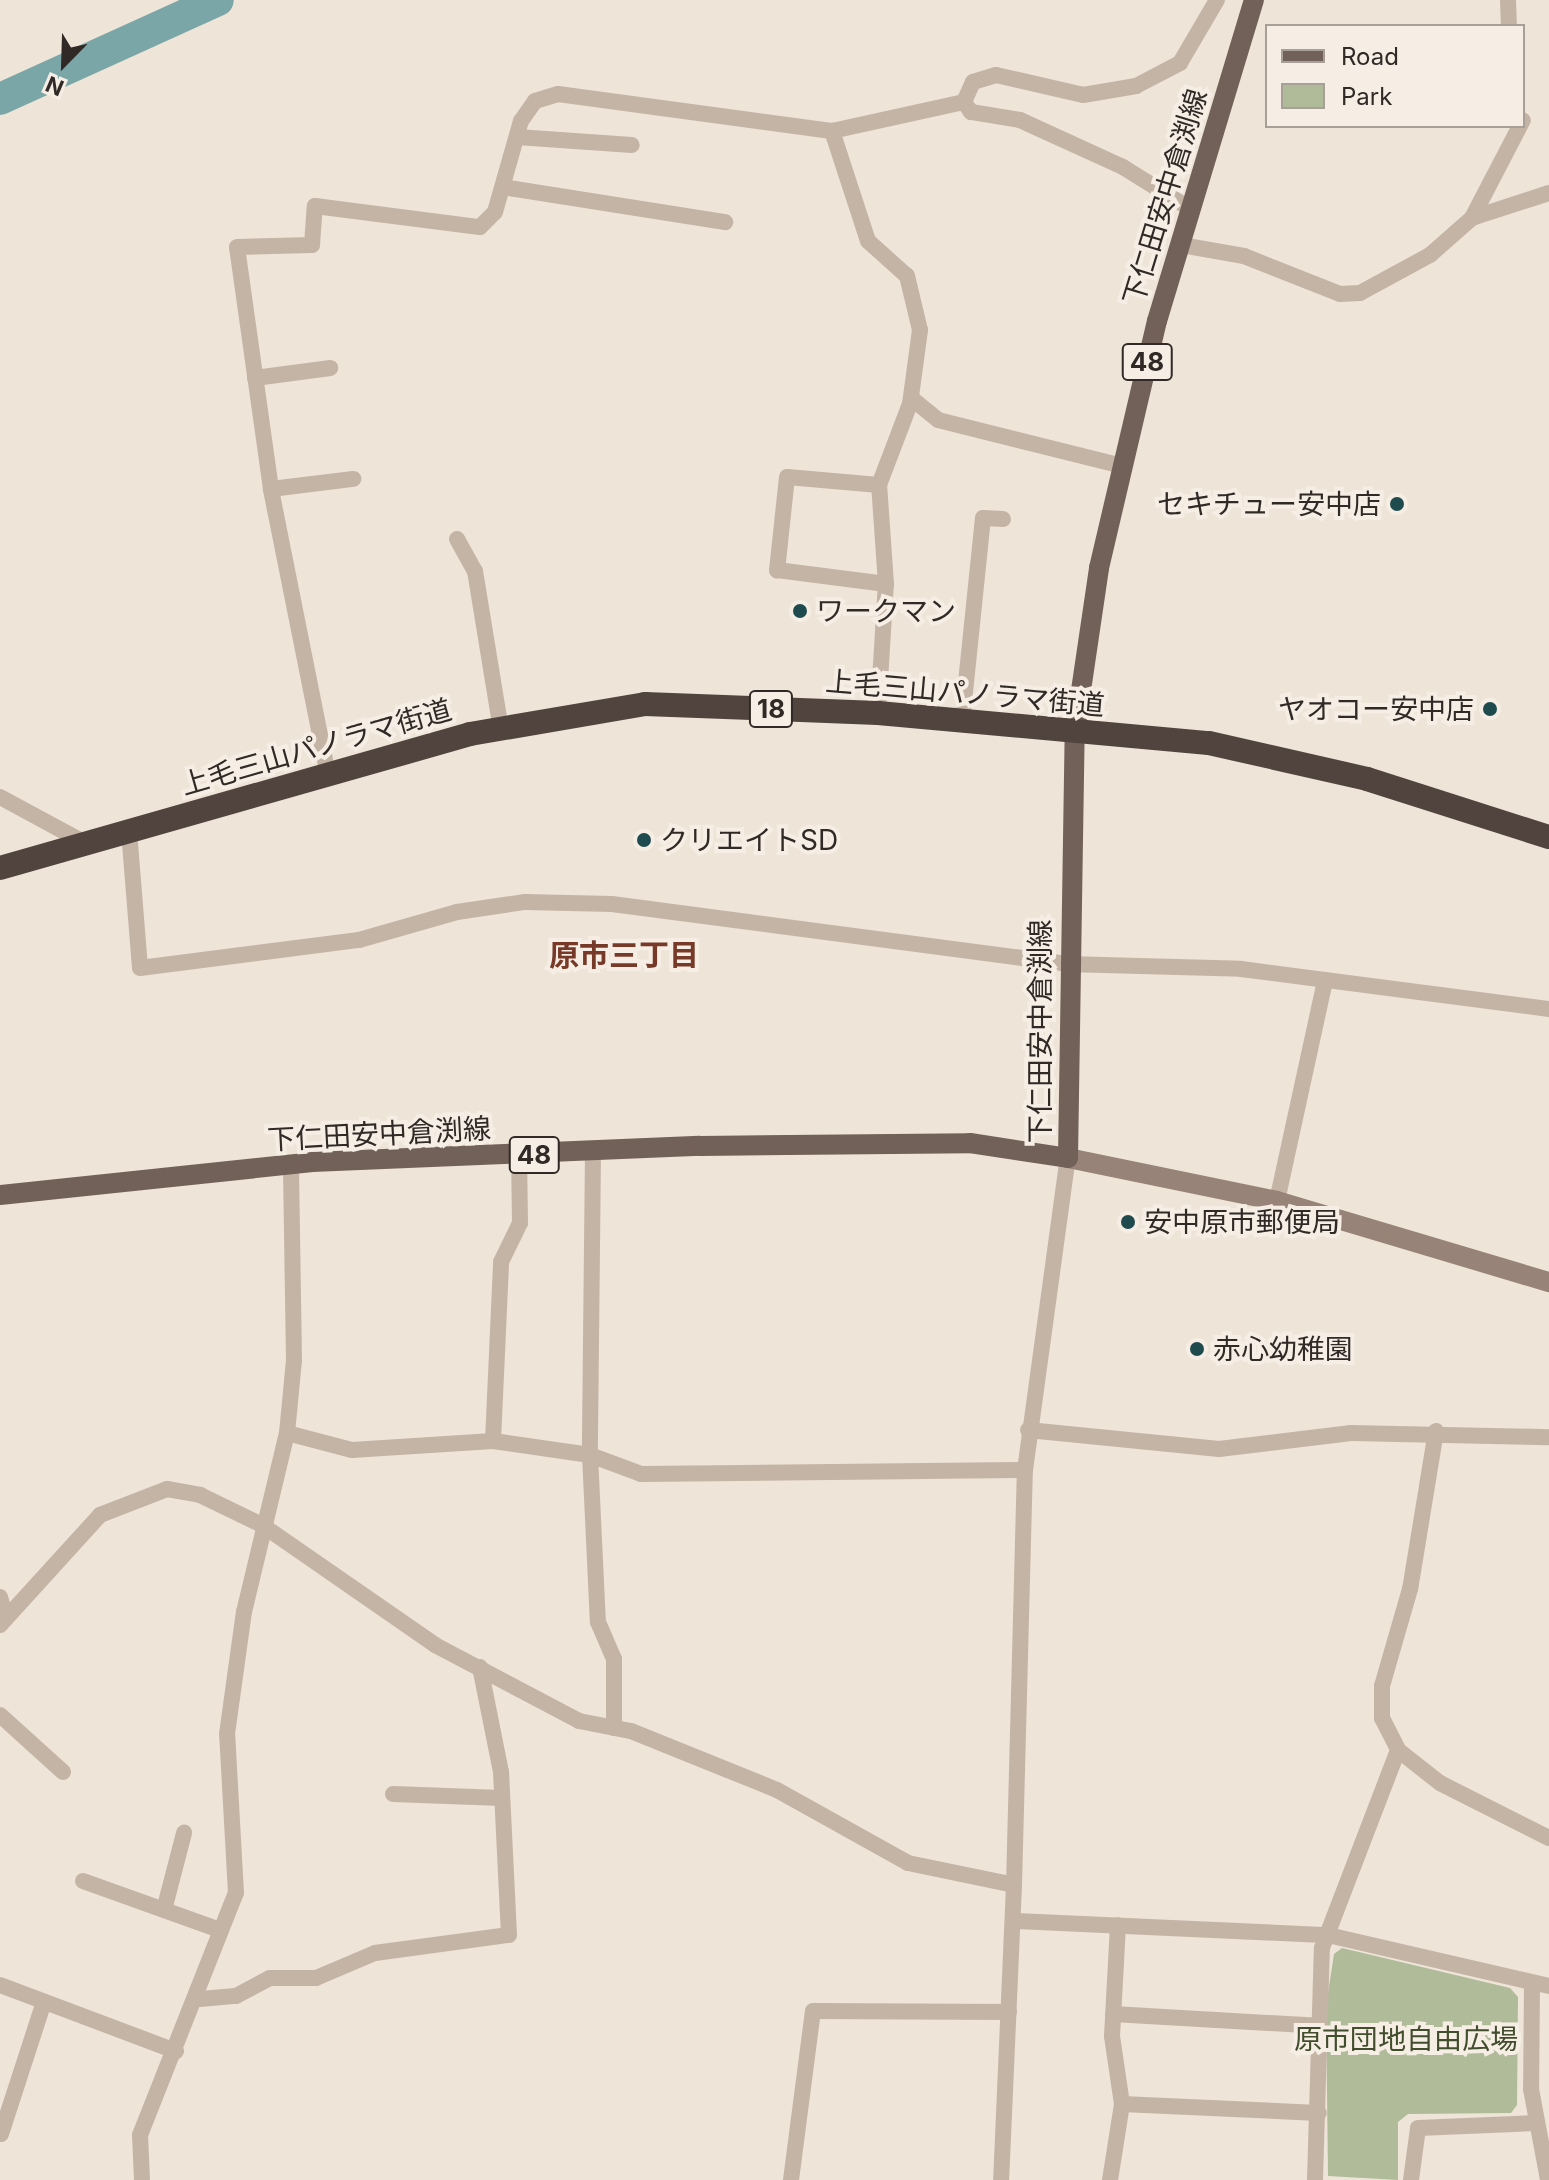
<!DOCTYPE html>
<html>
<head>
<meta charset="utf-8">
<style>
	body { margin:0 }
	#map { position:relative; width:1549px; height:2180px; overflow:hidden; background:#eee4d8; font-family:Inter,"Noto Sans JP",sans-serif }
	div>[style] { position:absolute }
	.green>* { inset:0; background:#b0bb9a }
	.river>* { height:32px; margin:-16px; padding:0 16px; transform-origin:16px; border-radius:16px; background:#7ba6a8 }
	.street>* { height:16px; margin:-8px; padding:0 8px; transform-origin:8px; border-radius:8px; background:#c4b4a6 }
	.secondary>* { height:20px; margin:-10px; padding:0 10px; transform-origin:10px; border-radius:10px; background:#978378 }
	.primary>* { height:20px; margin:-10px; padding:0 10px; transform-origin:10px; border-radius:10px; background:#726158 }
	.highway>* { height:24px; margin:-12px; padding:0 12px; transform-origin:12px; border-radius:12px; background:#51443e }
	.dots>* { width:22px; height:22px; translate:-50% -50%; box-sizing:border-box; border:4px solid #f6eee4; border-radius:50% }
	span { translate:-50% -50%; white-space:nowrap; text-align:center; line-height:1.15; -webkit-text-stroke:8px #f6eee4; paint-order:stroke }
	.shield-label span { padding:2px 6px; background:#f6eee4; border:2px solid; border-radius:6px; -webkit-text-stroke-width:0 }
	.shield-label { font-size:26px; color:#312926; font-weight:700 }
	.street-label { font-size:28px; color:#312926 }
	.poi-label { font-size:28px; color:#312926 }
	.right { translate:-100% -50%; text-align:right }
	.left { translate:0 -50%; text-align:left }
	.park-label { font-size:28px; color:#414d2c }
	.neighbourhood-label { font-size:30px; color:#773a28; font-weight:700 }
	.legend { position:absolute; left:1265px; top:24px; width:260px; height:104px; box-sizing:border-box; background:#f6eee4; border:2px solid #a79f98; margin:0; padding:10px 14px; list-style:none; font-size:24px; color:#312926 }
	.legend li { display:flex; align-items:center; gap:16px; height:40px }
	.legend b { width:40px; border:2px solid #a79f98 }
	.north { position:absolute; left:24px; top:24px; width:80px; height:80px; -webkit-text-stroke:6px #f6eee4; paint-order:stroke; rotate:203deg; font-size:22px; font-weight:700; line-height:32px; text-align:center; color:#312926 }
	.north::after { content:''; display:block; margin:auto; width:28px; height:36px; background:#312926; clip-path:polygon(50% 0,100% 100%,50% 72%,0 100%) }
</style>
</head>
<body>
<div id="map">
	<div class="green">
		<i style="clip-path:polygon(1342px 1948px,1510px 1988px,1518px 1997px,1517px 2105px,1511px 2113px,1408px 2114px,1398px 2122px,1398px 2180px,1328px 2176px,1326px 2006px,1334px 1954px)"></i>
	</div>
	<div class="river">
		<i style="left:0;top:99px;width:239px;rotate:-24.4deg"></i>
	</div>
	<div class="street">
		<i style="left:1508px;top:0;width:26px;rotate:88deg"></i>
		<i style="left:517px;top:137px;width:115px;rotate:4deg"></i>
		<i style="left:503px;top:187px;width:225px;rotate:9deg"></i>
		<i style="left:1192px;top:210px;width:81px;rotate:-148.1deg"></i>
		<i style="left:1123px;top:167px;width:113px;rotate:-155.5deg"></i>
		<i style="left:1020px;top:120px;width:50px;rotate:-170.7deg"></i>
		<i style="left:971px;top:112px;width:12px;rotate:-125deg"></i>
		<i style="left:964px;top:102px;width:22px;rotate:-66deg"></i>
		<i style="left:973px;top:82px;width:24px;rotate:-17deg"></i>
		<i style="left:996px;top:75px;width:89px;rotate:12.9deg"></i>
		<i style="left:1083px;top:95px;width:54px;rotate:-9.6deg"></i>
		<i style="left:1136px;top:86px;width:50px;rotate:-27.6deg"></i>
		<i style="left:1180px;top:63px;width:73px;rotate:-59.6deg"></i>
		<i style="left:1472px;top:218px;width:110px;rotate:-62.5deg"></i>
		<i style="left:1181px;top:245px;width:64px;rotate:9.9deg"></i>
		<i style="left:1244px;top:256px;width:103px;rotate:21.6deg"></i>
		<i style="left:1340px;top:294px;width:20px;rotate:-3deg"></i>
		<i style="left:1360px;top:293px;width:80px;rotate:-28.5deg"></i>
		<i style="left:1430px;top:255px;width:56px;rotate:-41.4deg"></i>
		<i style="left:1472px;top:218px;width:81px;rotate:-18deg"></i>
		<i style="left:255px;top:378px;width:76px;rotate:-7.6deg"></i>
		<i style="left:911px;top:398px;width:35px;rotate:39deg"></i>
		<i style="left:938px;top:420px;width:191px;rotate:14deg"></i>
		<i style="left:879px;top:485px;width:92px;rotate:-175deg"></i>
		<i style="left:787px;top:477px;width:94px;rotate:96.1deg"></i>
		<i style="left:777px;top:570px;width:110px;rotate:7.3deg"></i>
		<i style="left:271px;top:489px;width:83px;rotate:-7deg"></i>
		<i style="left:457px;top:539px;width:37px;rotate:61deg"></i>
		<i style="left:475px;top:571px;width:160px;rotate:80.7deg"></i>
		<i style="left:878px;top:713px;width:129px;rotate:-86.5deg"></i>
		<i style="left:886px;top:584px;width:99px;rotate:-94deg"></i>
		<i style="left:879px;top:485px;width:87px;rotate:-69.1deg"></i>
		<i style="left:910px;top:404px;width:75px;rotate:-82.3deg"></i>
		<i style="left:920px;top:330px;width:56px;rotate:-103.5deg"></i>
		<i style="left:907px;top:276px;width:52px;rotate:-138.1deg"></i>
		<i style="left:868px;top:241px;width:116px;rotate:-108.1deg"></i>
		<i style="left:832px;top:131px;width:135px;rotate:-12.4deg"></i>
		<i style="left:962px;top:721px;width:204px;rotate:-84.1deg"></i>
		<i style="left:983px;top:518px;width:20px;rotate:3deg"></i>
		<i style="left:328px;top:775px;width:292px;rotate:-101.3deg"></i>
		<i style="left:271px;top:489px;width:244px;rotate:-98deg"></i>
		<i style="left:237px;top:247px;width:75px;rotate:-1.5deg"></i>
		<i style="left:312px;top:245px;width:39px;rotate:-86deg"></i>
		<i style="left:315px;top:206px;width:166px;rotate:7.3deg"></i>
		<i style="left:480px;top:227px;width:21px;rotate:-45deg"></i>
		<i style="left:495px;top:212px;width:95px;rotate:-74.1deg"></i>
		<i style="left:521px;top:121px;width:24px;rotate:-55deg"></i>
		<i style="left:535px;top:101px;width:24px;rotate:-17deg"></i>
		<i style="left:558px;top:94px;width:276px;rotate:7.7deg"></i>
		<i style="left:0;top:797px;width:97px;rotate:28.4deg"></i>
		<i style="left:129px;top:831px;width:137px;rotate:85.4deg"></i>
		<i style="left:140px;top:968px;width:221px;rotate:-7.3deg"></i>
		<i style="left:359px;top:940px;width:102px;rotate:-15.9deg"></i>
		<i style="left:457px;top:912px;width:69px;rotate:-8.4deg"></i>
		<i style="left:525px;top:902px;width:87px;rotate:1.3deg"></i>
		<i style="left:612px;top:904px;width:459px;rotate:7.5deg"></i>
		<i style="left:1067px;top:964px;width:174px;rotate:1.6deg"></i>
		<i style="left:1241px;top:969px;width:311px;rotate:7.4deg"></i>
		<i style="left:593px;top:1151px;width:304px;rotate:90.6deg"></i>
		<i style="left:590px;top:1455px;width:167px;rotate:87.3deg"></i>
		<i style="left:598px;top:1622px;width:40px;rotate:66.6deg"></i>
		<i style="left:614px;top:1659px;width:69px;rotate:90deg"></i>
		<i style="left:1277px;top:1201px;width:226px;rotate:-77.7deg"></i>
		<i style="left:1028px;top:1430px;width:192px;rotate:5.7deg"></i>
		<i style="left:1219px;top:1449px;width:133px;rotate:-6.9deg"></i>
		<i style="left:1351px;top:1433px;width:198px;rotate:1.2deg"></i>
		<i style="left:1436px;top:1431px;width:160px;rotate:99.3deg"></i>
		<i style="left:1410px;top:1589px;width:101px;rotate:106.1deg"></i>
		<i style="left:1382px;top:1686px;width:32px;rotate:90deg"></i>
		<i style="left:1382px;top:1718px;width:36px;rotate:63deg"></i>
		<i style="left:1398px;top:1750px;width:53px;rotate:38.2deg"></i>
		<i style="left:1440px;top:1783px;width:122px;rotate:26.8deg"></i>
		<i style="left:287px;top:1433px;width:67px;rotate:14.7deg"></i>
		<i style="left:352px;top:1450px;width:141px;rotate:-3.7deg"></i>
		<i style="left:493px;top:1441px;width:98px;rotate:8.2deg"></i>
		<i style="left:590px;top:1455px;width:54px;rotate:20.4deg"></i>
		<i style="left:641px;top:1474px;width:384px;rotate:-0.6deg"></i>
		<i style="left:493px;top:1441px;width:179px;rotate:-87.4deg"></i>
		<i style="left:501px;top:1262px;width:43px;rotate:-64deg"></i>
		<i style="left:520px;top:1223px;width:68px;rotate:-90.8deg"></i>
		<i style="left:0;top:1597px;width:22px;rotate:74deg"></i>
		<i style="left:0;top:1625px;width:149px;rotate:-47.7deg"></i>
		<i style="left:100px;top:1515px;width:72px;rotate:-21.2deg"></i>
		<i style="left:167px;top:1489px;width:34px;rotate:10deg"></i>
		<i style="left:200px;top:1495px;width:69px;rotate:25.8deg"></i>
		<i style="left:262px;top:1525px;width:211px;rotate:34.7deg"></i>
		<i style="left:435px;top:1645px;width:163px;rotate:27.8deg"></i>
		<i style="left:579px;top:1721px;width:53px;rotate:10.9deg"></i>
		<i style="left:631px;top:1731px;width:157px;rotate:22deg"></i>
		<i style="left:777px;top:1790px;width:150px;rotate:29.1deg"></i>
		<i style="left:908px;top:1863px;width:108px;rotate:11.7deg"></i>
		<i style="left:1014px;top:1885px;width:295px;rotate:92.5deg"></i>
		<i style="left:0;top:1715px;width:85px;rotate:42.1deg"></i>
		<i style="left:393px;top:1794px;width:109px;rotate:2.1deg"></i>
		<i style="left:83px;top:1881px;width:145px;rotate:19.7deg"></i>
		<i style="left:1014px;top:1885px;width:415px;rotate:-88.5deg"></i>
		<i style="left:1025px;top:1470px;width:315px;rotate:-82.2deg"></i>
		<i style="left:164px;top:1910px;width:80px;rotate:-75.4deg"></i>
		<i style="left:1016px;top:1921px;width:312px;rotate:2.6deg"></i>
		<i style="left:1328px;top:1935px;width:227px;rotate:13deg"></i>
		<i style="left:1532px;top:1983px;width:106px;rotate:90.5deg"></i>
		<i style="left:1531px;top:2089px;width:93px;rotate:79.4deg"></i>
		<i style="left:0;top:1985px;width:188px;rotate:20.6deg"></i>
		<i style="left:200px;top:1999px;width:36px;rotate:-5deg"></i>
		<i style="left:236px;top:1996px;width:38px;rotate:-28deg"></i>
		<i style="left:270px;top:1978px;width:46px"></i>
		<i style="left:316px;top:1978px;width:64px;rotate:-23deg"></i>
		<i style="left:375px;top:1953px;width:135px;rotate:-7.7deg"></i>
		<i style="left:509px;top:1935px;width:163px;rotate:-92.8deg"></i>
		<i style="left:501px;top:1772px;width:107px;rotate:-101.3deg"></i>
		<i style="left:1113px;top:2014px;width:206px;rotate:3.3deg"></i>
		<i style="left:1122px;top:2104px;width:197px;rotate:2.6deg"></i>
		<i style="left:1px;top:2134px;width:139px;rotate:-72deg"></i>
		<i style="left:142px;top:2180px;width:45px;rotate:-92.5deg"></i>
		<i style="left:140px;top:2135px;width:260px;rotate:-68.4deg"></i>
		<i style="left:236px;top:1893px;width:159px;rotate:-93.2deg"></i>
		<i style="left:227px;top:1734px;width:123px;rotate:-82.1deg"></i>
		<i style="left:244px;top:1612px;width:184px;rotate:-76.5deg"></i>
		<i style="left:287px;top:1433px;width:73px;rotate:-84.5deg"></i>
		<i style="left:294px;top:1360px;width:197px;rotate:-90.9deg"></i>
		<i style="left:791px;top:2180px;width:170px;rotate:-82.6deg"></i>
		<i style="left:813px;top:2011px;width:196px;rotate:0.3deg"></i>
		<i style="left:1110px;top:2180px;width:77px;rotate:-81deg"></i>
		<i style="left:1122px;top:2104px;width:69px;rotate:-98.4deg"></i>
		<i style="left:1112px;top:2036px;width:111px;rotate:-86.9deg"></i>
		<i style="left:1315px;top:2180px;width:232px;rotate:-88.3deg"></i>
		<i style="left:1322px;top:1948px;width:212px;rotate:-69deg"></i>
		<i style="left:1411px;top:2180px;width:52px;rotate:-82.3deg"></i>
		<i style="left:1418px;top:2128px;width:117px;rotate:-2.4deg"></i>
	</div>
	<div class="secondary">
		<i style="left:1068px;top:1158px;width:213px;rotate:11.6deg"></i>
		<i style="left:1277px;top:1201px;width:284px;rotate:16.6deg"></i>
	</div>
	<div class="primary">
		<i style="left:0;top:1195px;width:314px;rotate:-6deg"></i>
		<i style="left:312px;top:1162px;width:388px;rotate:-2.4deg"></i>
		<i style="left:700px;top:1146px;width:270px;rotate:-0.6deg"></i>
		<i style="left:970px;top:1143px;width:99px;rotate:8.7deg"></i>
		<i style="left:1068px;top:1158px;width:427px;rotate:-89.1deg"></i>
		<i style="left:1075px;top:731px;width:165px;rotate:-81.6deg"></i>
		<i style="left:1099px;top:568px;width:254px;rotate:-76.8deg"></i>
		<i style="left:1157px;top:321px;width:335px;rotate:-73.2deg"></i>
	</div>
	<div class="highway">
		<i style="left:0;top:868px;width:489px;rotate:-15.9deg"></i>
		<i style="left:470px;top:734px;width:178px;rotate:-9.7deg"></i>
		<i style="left:645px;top:704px;width:233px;rotate:2.2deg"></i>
		<i style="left:878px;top:713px;width:332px;rotate:5.2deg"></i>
		<i style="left:1209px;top:743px;width:162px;rotate:12.8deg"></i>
		<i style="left:1367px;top:779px;width:191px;rotate:17.7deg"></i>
	</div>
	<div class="dots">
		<i style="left:1397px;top:504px;background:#204b4e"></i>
		<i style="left:800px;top:611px;background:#204b4e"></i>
		<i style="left:1490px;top:709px;background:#204b4e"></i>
		<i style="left:644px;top:840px;background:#204b4e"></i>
		<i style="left:1128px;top:1222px;background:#204b4e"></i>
		<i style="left:1197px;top:1349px;background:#204b4e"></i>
	</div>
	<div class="shield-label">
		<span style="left:1147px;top:362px">48</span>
		<span style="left:771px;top:709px">18</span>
		<span style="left:534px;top:1155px">48</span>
	</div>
	<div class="street-label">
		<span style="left:1165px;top:197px;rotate:-73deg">下仁田安中倉渕線</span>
		<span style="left:965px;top:693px;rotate:5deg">上毛三山パノラマ街道</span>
		<span style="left:316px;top:747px;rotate:-16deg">上毛三山パノラマ街道</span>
		<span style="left:1040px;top:1031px;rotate:-90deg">下仁田安中倉渕線</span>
		<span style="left:379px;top:1134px;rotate:-3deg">下仁田安中倉渕線</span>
	</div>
	<div class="poi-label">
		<span class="right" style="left:1381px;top:504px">セキチュー安中店</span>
		<span class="left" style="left:816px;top:611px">ワークマン</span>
		<span class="right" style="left:1474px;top:709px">ヤオコー安中店</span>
		<span class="left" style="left:660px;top:840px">クリエイトSD</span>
		<span class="left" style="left:1144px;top:1222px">安中原市郵便局</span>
		<span class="left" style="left:1213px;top:1349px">赤心幼稚園</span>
	</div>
	<div class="park-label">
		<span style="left:1406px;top:2039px">原市団地自由広場</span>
	</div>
	<div class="neighbourhood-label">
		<span style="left:624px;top:955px">原市三丁目</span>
	</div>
	<ul class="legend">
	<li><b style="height:10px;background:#726158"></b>Road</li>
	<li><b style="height:22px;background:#b0bb9a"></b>Park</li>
	</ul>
	<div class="north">N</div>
</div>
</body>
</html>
